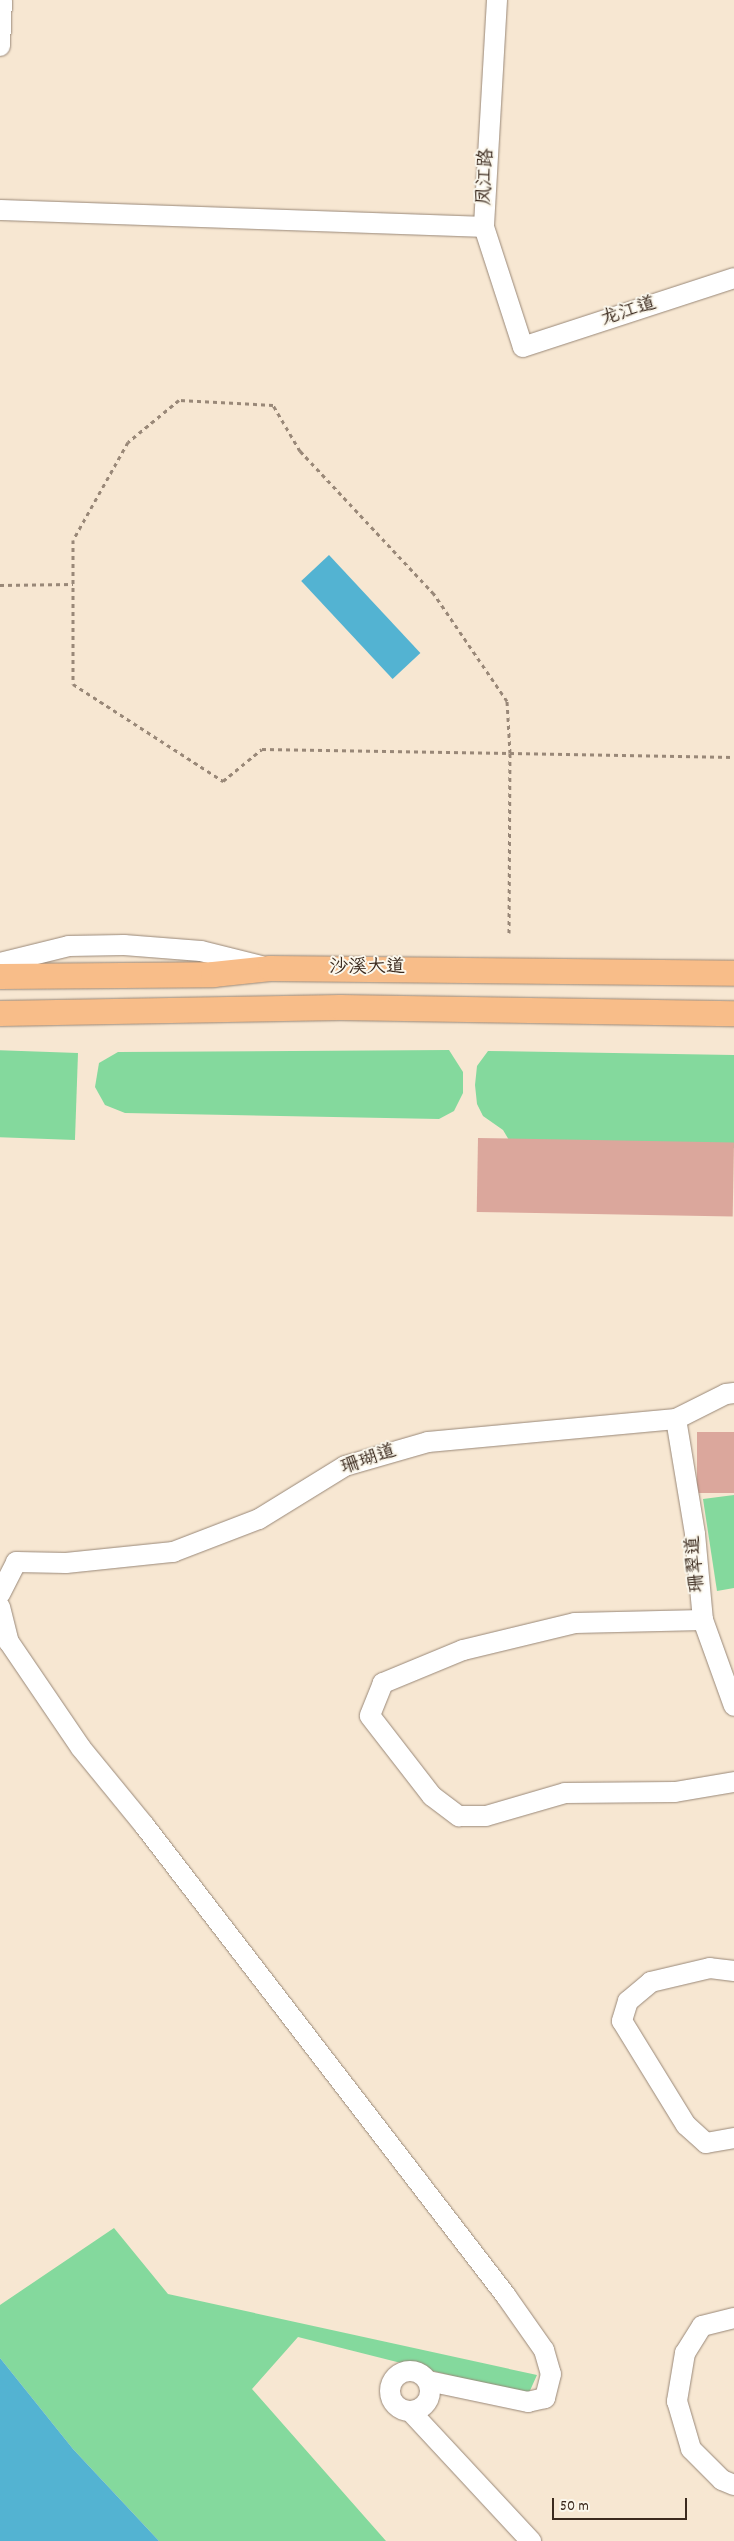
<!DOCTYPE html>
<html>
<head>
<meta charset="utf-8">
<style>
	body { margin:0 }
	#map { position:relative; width:734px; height:2541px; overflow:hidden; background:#f7e7d2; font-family:Dekko,"LXGW WenKai TC",sans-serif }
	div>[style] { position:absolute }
	.green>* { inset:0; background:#84d99d; transform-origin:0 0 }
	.water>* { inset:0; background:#53b3d2; transform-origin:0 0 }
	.building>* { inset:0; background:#dba79c; transform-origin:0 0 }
	.path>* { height:3px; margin-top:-1.5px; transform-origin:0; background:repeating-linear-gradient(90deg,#998878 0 4px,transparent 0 8px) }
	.roads { filter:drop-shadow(0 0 1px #998878) drop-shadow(0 0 1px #998878) }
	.minor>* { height:20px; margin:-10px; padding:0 10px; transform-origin:10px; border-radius:10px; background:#fff }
	.minor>.ring { margin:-10px; padding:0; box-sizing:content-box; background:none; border:20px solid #fff; border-radius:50% }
	.major>* { height:25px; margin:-12.5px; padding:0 12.5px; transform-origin:12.5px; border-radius:12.5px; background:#f8bd89 }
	span { translate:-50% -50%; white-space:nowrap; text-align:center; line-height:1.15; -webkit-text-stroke:4px #fbf7ec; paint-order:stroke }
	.street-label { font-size:19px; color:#3b2a1e }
	.scale { position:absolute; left:552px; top:2498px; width:135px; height:22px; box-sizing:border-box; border:2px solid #3b2a1e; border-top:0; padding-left:6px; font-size:15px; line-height:18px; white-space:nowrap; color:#3b2a1e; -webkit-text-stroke:4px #fbf7ec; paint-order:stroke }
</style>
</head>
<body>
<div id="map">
	<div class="green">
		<i style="clip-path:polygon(449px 1050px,463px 1072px,463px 1093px,454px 1111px,439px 1119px,125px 1113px,105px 1105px,95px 1087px,99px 1063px,118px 1052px)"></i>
		<i style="clip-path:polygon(488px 1051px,734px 1055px,734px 1148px,512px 1145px,503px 1130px,483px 1116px,477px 1104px,475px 1085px,477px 1066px)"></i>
		<i style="left:78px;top:1053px;width:87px;height:78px;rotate:92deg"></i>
		<i style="clip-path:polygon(734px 1495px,734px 1588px,717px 1591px,703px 1499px)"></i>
		<i style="clip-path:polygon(114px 2228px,168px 2294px,537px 2375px,528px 2395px,298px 2337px,252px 2389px,386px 2541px,159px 2541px,73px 2449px,0 2358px,0 2305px)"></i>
	</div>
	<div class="water">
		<i style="left:329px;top:555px;width:134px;height:38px;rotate:47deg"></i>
		<i style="clip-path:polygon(0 2358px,73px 2449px,159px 2541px,0 2541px)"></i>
	</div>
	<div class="building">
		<i style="left:478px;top:1138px;width:256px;height:74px;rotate:1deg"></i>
		<i style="left:734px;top:1432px;width:61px;height:37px;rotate:90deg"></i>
	</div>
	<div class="path">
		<i style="left:0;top:585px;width:73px;rotate:-0.8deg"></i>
		<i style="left:509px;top:933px;width:180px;rotate:-89.7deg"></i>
		<i style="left:510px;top:753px;width:52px;rotate:-93.3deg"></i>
		<i style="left:507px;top:701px;width:130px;rotate:-124.3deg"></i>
		<i style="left:434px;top:594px;width:196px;rotate:-133.1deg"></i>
		<i style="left:300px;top:451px;width:53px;rotate:-120.4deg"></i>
		<i style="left:273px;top:405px;width:94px;rotate:-177deg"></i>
		<i style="left:179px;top:400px;width:66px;rotate:140.5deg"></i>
		<i style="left:128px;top:442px;width:112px;rotate:119.3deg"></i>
		<i style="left:73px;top:540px;width:144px;rotate:90deg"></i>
		<i style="left:73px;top:684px;width:179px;rotate:32.9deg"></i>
		<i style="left:223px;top:781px;width:50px;rotate:-39.4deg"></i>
		<i style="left:262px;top:749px;width:248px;rotate:0.9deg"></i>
		<i style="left:510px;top:753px;width:224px;rotate:1deg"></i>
	</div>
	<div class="roads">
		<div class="minor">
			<i style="left:497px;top:0;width:227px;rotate:93.3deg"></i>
			<i style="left:484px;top:227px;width:126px;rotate:72deg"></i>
			<i style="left:523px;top:347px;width:222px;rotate:-18.1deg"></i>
			<i style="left:0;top:46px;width:46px;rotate:-87.5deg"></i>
			<i style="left:0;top:210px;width:484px;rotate:2deg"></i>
			<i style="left:0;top:963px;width:71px;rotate:-13.8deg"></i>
			<i style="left:69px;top:946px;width:55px;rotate:-1deg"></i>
			<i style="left:124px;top:945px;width:77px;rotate:4.5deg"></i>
			<i style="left:201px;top:951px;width:62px;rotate:14deg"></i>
			<i style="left:676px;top:1419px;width:117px;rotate:80.6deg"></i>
			<i style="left:695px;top:1534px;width:86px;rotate:84.7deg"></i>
			<i style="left:703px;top:1620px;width:91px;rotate:70.2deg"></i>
			<i style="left:0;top:1594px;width:36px;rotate:-63deg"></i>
			<i style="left:16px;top:1562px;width:50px;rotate:1.1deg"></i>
			<i style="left:66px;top:1563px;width:108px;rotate:-5.9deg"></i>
			<i style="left:173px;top:1552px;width:92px;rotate:-21deg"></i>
			<i style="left:259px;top:1519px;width:101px;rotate:-31.6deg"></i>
			<i style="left:345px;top:1466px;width:86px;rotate:-16.1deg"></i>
			<i style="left:428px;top:1442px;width:249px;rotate:-5.3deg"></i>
			<i style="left:676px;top:1419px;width:56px;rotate:-26.6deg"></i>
			<i style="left:726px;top:1394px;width:8px;rotate:-7deg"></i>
			<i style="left:0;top:1607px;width:36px;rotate:76deg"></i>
			<i style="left:9px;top:1642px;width:128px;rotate:55.8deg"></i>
			<i style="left:81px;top:1748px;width:99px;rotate:50.7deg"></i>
			<i style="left:144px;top:1825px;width:594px;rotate:52.45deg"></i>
			<i style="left:506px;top:2296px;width:66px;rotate:54.9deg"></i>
			<i style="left:544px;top:2350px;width:25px;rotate:74deg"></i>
			<i style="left:551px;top:2374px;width:25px;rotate:104deg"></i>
			<i style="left:545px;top:2398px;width:17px;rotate:167deg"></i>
			<i style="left:528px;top:2402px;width:102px;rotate:-168.1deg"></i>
			<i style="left:703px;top:1620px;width:128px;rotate:178.7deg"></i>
			<i style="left:575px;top:1623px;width:115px;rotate:166.4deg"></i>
			<i style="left:463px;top:1650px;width:87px;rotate:157.6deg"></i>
			<i style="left:383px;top:1683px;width:35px;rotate:112deg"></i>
			<i style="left:370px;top:1716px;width:101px;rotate:52.2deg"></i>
			<i style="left:432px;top:1796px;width:34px;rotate:37deg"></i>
			<i style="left:459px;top:1816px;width:27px"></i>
			<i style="left:486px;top:1816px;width:82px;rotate:-16.2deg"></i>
			<i style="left:565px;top:1793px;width:110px;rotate:-0.5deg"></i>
			<i style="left:675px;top:1792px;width:60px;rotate:-9.6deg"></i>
			<i style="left:734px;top:1971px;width:24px;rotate:-173deg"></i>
			<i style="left:710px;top:1968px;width:61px;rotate:166.7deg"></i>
			<i style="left:651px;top:1982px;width:30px;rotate:140deg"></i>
			<i style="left:628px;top:2001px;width:21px;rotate:107deg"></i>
			<i style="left:622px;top:2021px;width:122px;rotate:58.4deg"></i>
			<i style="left:686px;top:2125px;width:27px;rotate:42deg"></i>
			<i style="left:706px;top:2143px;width:28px;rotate:-10deg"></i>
			<i style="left:734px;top:2318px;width:33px;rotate:166deg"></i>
			<i style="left:702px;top:2326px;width:32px;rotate:122deg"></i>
			<i style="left:685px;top:2353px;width:49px;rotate:99.5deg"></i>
			<i style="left:677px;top:2401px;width:50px;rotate:73.7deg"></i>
			<i style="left:691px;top:2449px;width:44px;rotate:45deg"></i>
			<i style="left:722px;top:2480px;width:13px;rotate:23deg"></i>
			<i class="ring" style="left:390px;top:2371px;width:20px;height:20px"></i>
			<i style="left:410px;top:2411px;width:178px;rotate:47.1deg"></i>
		</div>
		<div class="major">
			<i style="left:0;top:976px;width:213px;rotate:-0.5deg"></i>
			<i style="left:213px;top:974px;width:57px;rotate:-6deg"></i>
			<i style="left:270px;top:968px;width:464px;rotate:0.6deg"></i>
			<i style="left:0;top:1013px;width:340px;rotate:-1deg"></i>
			<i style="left:340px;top:1007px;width:394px;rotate:0.9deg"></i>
		</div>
	</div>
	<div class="street-label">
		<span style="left:487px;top:177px;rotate:-87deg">凤江路</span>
		<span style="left:629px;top:313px;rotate:-18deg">龙江道</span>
		<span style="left:367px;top:969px">沙溪大道</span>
		<span style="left:369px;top:1461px;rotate:-19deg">珊瑚道</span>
		<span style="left:697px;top:1564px;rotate:-95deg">珊翠道</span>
	</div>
	<div class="scale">50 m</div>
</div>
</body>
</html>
